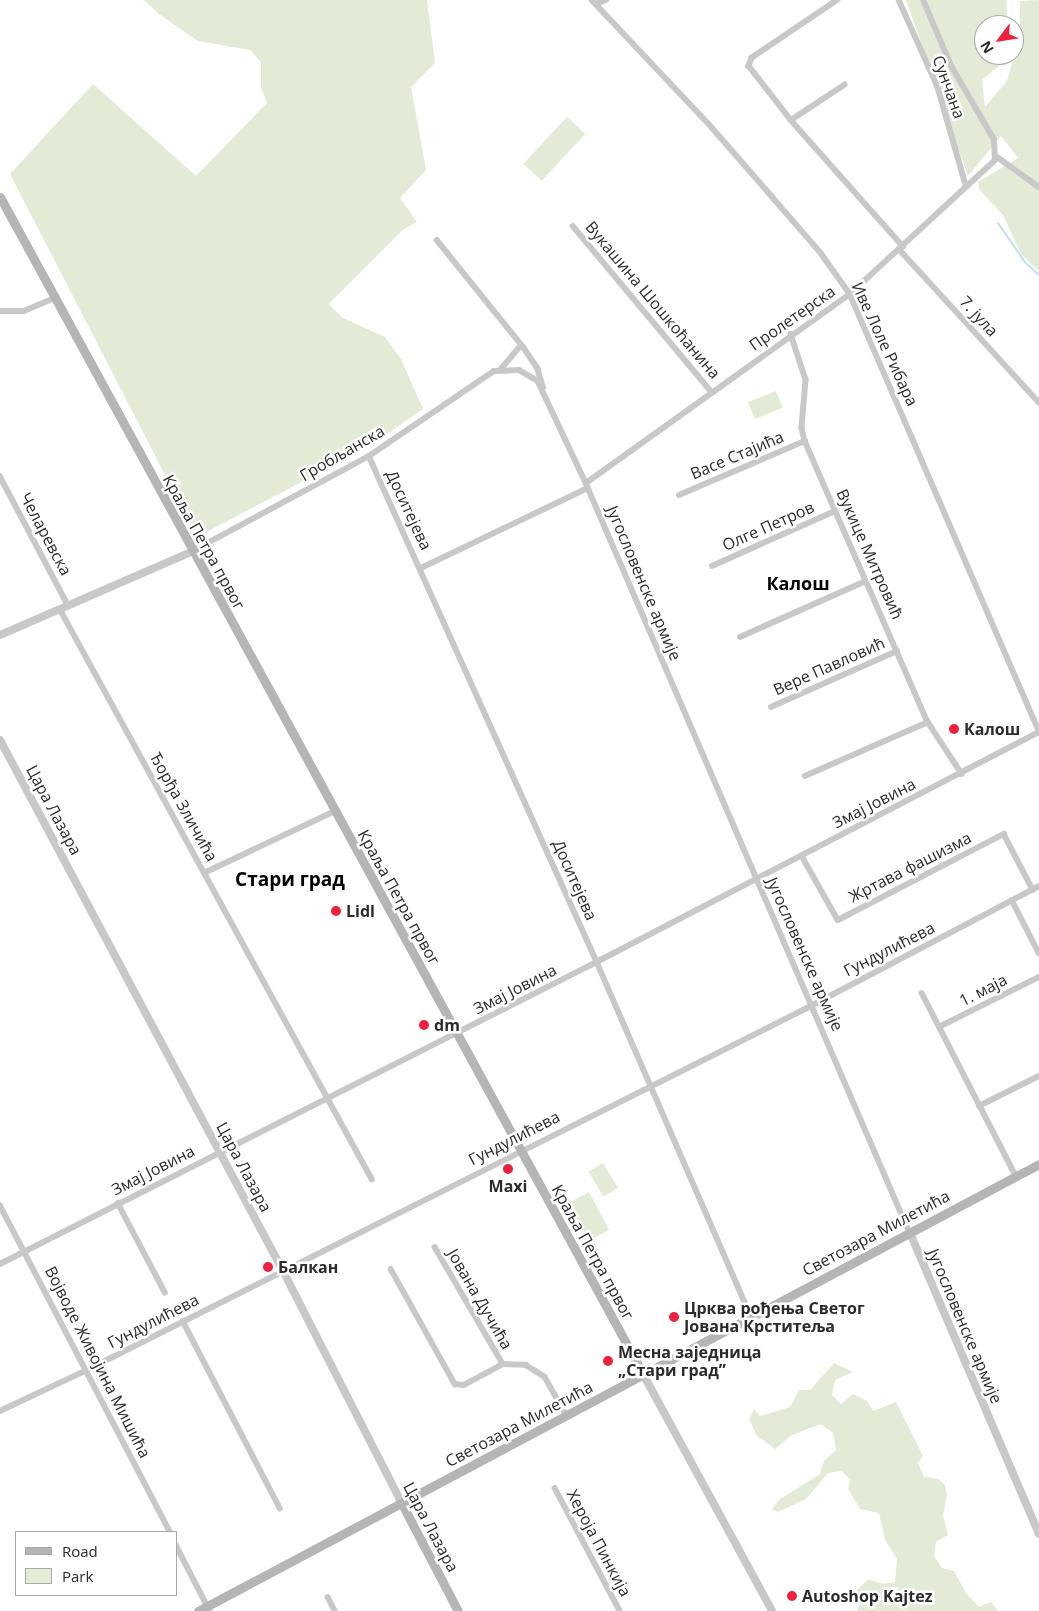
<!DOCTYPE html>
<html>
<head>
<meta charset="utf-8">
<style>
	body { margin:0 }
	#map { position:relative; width:1039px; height:1611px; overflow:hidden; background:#fff; font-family:"Open Sans",sans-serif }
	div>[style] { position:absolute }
	.green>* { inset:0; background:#e3ebd7; transform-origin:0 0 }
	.stream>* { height:2px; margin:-1px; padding:0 1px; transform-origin:1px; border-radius:1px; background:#c1dfed }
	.minor>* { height:5.5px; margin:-2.75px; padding:0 2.75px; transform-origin:2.75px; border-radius:2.75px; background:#c8c8c8 }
	.tertiary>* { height:8px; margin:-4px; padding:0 4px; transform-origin:4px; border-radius:4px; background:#c8c8c8 }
	.secondary>* { height:9px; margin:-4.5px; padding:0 4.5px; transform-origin:4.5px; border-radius:4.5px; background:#b5b5b5 }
	.dots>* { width:14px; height:14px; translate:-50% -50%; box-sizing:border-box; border:2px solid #fff; border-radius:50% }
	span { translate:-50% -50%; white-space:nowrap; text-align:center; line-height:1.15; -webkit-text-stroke:5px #fff; paint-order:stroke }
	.street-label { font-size:16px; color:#2b2b2b }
	.poi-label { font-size:16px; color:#2b2b2b; font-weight:700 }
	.left { translate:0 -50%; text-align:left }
	.neighbourhood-label { font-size:18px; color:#000; font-weight:700 }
	.quarter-label { font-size:19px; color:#000; font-weight:700 }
	.legend { position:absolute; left:15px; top:1531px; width:162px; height:65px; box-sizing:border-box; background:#fff; border:1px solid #aaa; margin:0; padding:6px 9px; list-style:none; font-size:15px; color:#2b2b2b }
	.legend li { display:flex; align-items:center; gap:10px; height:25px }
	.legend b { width:25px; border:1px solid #aaa }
	.north { position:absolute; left:974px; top:15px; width:50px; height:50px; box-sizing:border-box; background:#fff; border:1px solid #aaa; border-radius:50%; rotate:239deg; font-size:14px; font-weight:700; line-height:20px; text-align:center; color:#2b2b2b }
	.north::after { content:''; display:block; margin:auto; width:18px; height:22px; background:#f11f3f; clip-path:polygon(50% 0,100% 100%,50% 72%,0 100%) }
</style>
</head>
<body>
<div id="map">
	<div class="green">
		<i style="clip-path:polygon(144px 0,427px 0,435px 63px,411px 87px,426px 170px,400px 198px,417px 222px,404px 229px,329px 304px,343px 318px,385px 337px,401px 359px,423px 409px,370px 446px,197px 537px,10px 174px,93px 84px,196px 176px,267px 103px,261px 88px,261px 62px,250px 50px,198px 41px,159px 14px)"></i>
		<i style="clip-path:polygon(906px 0,1006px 0,1008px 25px,984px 25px,984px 55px,1003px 55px,999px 66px,982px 80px,985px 107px,1007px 81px,1020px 34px,1020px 1px,1039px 0,1039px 271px,1021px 254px,1003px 215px,979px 189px,978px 182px,1018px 158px,1001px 136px,968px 176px)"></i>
		<i style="left:567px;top:117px;width:25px;height:64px;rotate:43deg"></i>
		<i style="left:776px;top:391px;width:18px;height:30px;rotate:68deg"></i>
		<i style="left:603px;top:1163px;width:29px;height:17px;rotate:59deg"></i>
		<i style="left:589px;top:1192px;width:43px;height:23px;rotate:62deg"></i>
		<i style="clip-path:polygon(834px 1363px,853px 1372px,835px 1380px,832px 1395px,841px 1404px,853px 1394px,867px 1401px,873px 1411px,896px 1402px,923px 1456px,918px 1463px,924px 1477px,938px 1479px,945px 1485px,947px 1495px,943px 1515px,948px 1535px,936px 1542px,934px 1556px,942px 1568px,954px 1571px,966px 1593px,979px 1607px,991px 1602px,998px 1611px,857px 1611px,861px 1602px,857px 1590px,868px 1579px,883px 1584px,895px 1582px,897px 1559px,885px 1540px,879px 1513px,860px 1509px,848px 1489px,850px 1479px,841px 1471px,828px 1473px,806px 1499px,778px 1512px,772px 1509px,779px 1500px,820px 1474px,824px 1461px,836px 1450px,833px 1433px,821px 1424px,792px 1435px,775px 1449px,757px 1436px,749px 1419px,754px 1409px,760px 1416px,790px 1407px,799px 1390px,810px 1390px)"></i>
	</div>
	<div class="stream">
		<i style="left:998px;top:223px;width:47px;rotate:55.3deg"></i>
		<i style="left:1025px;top:262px;width:19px;rotate:43deg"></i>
	</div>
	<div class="minor">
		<i style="left:592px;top:0;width:170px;rotate:46.7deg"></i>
		<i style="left:709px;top:124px;width:171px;rotate:49deg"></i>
		<i style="left:821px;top:253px;width:50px;rotate:54.7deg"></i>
		<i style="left:850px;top:294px;width:475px;rotate:66.6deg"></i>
		<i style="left:838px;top:0;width:104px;rotate:146deg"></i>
		<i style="left:752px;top:58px;width:9px;rotate:111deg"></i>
		<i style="left:749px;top:66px;width:68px;rotate:52.1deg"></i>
		<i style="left:791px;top:120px;width:169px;rotate:48.4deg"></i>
		<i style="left:899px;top:0;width:95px;rotate:65.9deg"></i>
		<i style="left:938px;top:87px;width:102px;rotate:74.1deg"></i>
		<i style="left:596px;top:4px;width:11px;rotate:-22deg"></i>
		<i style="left:791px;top:120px;width:64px;rotate:-33.4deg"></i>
		<i style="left:996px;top:156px;width:53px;rotate:35.8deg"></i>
		<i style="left:573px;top:226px;width:217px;rotate:50.1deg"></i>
		<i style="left:437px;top:240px;width:139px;rotate:51.1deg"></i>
		<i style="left:524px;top:348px;width:25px;rotate:56deg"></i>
		<i style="left:538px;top:369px;width:19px;rotate:74deg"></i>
		<i style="left:900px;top:250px;width:206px;rotate:47.6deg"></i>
		<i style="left:0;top:311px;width:24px"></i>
		<i style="left:24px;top:311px;width:34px;rotate:-23deg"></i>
		<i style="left:791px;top:334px;width:48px;rotate:71.9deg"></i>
		<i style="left:806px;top:380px;width:48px;rotate:94.8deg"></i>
		<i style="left:802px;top:428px;width:13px;rotate:77deg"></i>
		<i style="left:805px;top:441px;width:307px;rotate:66.4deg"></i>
		<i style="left:928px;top:722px;width:62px;rotate:56.8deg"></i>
		<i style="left:501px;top:369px;width:31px;rotate:-50deg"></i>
		<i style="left:369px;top:456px;width:555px;rotate:65.74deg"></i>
		<i style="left:597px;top:962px;width:387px;rotate:66.5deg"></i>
		<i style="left:0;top:476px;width:146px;rotate:62.2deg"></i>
		<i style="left:586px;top:483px;width:325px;rotate:-35.6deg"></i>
		<i style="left:850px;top:294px;width:197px;rotate:-42.7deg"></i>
		<i style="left:995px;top:160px;width:20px;rotate:-93deg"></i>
		<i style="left:994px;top:140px;width:86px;rotate:-120.2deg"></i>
		<i style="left:951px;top:66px;width:72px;rotate:-113deg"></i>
		<i style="left:679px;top:495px;width:137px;rotate:-23.2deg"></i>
		<i style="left:191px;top:552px;width:202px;rotate:-28.3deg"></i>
		<i style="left:369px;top:456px;width:151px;rotate:-34.2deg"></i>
		<i style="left:494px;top:371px;width:25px;rotate:-2deg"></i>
		<i style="left:519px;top:370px;width:22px;rotate:30deg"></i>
		<i style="left:538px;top:381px;width:113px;rotate:64.8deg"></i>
		<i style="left:586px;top:483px;width:817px;rotate:66.64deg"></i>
		<i style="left:712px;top:566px;width:135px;rotate:-24.1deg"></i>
		<i style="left:421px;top:568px;width:185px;rotate:-25.6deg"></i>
		<i style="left:60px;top:609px;width:650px;rotate:61.31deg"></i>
		<i style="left:740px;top:637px;width:138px;rotate:-24deg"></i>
		<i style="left:771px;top:707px;width:138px;rotate:-24deg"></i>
		<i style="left:805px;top:776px;width:134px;rotate:-23.7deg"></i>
		<i style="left:802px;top:856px;width:73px;rotate:60.6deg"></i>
		<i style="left:838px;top:920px;width:187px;rotate:-27.4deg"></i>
		<i style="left:1004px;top:834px;width:63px;rotate:62.6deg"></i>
		<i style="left:204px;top:873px;width:145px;rotate:-25.3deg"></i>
		<i style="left:1012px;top:900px;width:59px;rotate:63deg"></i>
		<i style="left:922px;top:993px;width:206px;rotate:62.8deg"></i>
		<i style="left:939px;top:1027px;width:112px;rotate:-26.6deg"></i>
		<i style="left:979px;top:1106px;width:67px;rotate:-26.6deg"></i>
		<i style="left:118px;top:1203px;width:101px;rotate:62.2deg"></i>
		<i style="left:0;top:1205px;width:369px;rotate:62.5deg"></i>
		<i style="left:435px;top:1247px;width:135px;rotate:59.8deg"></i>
		<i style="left:0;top:1264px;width:658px;rotate:-26.84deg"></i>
		<i style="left:587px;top:967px;width:509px;rotate:-27.47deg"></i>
		<i style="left:391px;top:1269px;width:132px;rotate:60.9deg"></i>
		<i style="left:455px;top:1384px;width:9px;rotate:6deg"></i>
		<i style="left:464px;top:1385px;width:44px;rotate:-28.3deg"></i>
		<i style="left:503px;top:1364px;width:23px;rotate:2deg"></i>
		<i style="left:526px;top:1365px;width:22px;rotate:32deg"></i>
		<i style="left:545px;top:1377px;width:45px;rotate:60.6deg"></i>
		<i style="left:183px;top:1321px;width:211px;rotate:62.6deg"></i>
		<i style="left:0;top:1411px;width:96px;rotate:-25.2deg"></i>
		<i style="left:87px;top:1370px;width:806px;rotate:-26.69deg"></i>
		<i style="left:807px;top:1008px;width:262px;rotate:-27.7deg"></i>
		<i style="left:555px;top:1488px;width:139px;rotate:62.1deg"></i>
		<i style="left:176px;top:1545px;width:74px;rotate:62.7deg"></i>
		<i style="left:328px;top:1597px;width:16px;rotate:63deg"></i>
	</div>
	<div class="tertiary">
		<i style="left:0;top:635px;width:208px;rotate:-23.5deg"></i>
		<i style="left:0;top:740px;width:602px;rotate:61.94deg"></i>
		<i style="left:283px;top:1271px;width:262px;rotate:62.9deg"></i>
		<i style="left:910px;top:1233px;width:327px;rotate:66.8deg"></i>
		<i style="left:643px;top:1374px;width:270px;rotate:61.4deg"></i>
	</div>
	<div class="secondary">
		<i style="left:0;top:197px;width:1341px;rotate:61.35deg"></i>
		<i style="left:402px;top:1504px;width:121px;rotate:62.4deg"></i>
		<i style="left:198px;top:1611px;width:952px;rotate:-27.99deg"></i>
	</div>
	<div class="dots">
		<i style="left:954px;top:729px;background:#f11f3f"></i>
		<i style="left:336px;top:911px;background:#f11f3f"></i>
		<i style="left:424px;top:1025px;background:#f11f3f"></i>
		<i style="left:508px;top:1169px;background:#f11f3f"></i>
		<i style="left:268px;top:1267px;background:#f11f3f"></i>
		<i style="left:674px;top:1317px;background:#f11f3f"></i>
		<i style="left:608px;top:1361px;background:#f11f3f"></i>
		<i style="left:792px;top:1596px;background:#f11f3f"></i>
	</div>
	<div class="street-label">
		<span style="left:949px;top:87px;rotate:70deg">Сунчана</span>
		<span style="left:653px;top:300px;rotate:50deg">Вукашина Шошкоћанина</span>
		<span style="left:979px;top:316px;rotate:48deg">7. јула</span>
		<span style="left:792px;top:318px;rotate:-35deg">Пролетерска</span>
		<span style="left:885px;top:344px;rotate:65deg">Иве Лоле Рибара</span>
		<span style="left:342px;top:453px;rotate:-30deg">Гробљанска</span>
		<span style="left:737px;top:455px;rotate:-23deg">Васе Стајића</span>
		<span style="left:409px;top:510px;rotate:65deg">Доситејева</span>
		<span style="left:768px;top:526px;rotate:-24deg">Олге Петров</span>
		<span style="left:46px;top:534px;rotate:62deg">Челаревска</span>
		<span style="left:204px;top:542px;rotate:61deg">Краља Петра првог</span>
		<span style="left:870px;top:554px;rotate:66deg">Вукице Митровић</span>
		<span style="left:644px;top:583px;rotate:67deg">Југословенске армије</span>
		<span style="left:829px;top:666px;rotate:-24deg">Вере Павловић</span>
		<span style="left:874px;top:803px;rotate:-27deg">Змај Јовина</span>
		<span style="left:184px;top:807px;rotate:61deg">Ђорђа Зличића</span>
		<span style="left:54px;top:810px;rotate:62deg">Цара Лазара</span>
		<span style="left:910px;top:867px;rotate:-27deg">Жртава фашизма</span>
		<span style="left:575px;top:880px;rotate:66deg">Доситејева</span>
		<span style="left:399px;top:897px;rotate:61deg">Краља Петра првог</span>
		<span style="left:889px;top:949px;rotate:-27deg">Гундулићева</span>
		<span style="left:805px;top:954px;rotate:66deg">Југословенске армије</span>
		<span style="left:515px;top:989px;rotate:-27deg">Змај Јовина</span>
		<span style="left:983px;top:990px;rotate:-27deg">1. маја</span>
		<span style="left:514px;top:1138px;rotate:-27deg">Гундулићева</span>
		<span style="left:244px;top:1167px;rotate:62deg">Цара Лазара</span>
		<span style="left:153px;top:1170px;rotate:-27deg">Змај Јовина</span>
		<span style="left:876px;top:1233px;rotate:-28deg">Светозара Милетића</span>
		<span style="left:593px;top:1252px;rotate:61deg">Краља Петра првог</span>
		<span style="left:480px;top:1299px;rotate:60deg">Јована Дучића</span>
		<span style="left:153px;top:1321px;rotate:-27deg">Гундулићева</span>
		<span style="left:965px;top:1326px;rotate:67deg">Југословенске армије</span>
		<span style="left:98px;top:1362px;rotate:63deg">Војводе Живојина Мишића</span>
		<span style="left:519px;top:1424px;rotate:-28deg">Светозара Милетића</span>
		<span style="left:431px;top:1527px;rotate:62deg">Цара Лазара</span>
		<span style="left:599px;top:1543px;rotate:62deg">Хероја Пинкија</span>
	</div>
	<div class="poi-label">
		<span class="left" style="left:964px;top:729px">Калош</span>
		<span class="left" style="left:346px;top:911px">Lidl</span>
		<span class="left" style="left:434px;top:1025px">dm</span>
		<span style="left:508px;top:1186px">Maxi</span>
		<span class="left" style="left:278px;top:1267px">Балкан</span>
		<span class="left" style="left:684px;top:1317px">Црква рођења Светог<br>Јована Крститеља</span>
		<span class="left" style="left:618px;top:1361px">Месна заједница<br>„Стари град”</span>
		<span class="left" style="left:802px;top:1596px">Autoshop Kajtez</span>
	</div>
	<div class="neighbourhood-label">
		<span style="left:798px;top:583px">Калош</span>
	</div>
	<div class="quarter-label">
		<span style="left:290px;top:880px">Стари град</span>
	</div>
	<ul class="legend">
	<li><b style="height:6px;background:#b5b5b5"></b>Road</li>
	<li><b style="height:14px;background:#e3ebd7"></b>Park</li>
	</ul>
	<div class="north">N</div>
</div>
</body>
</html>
